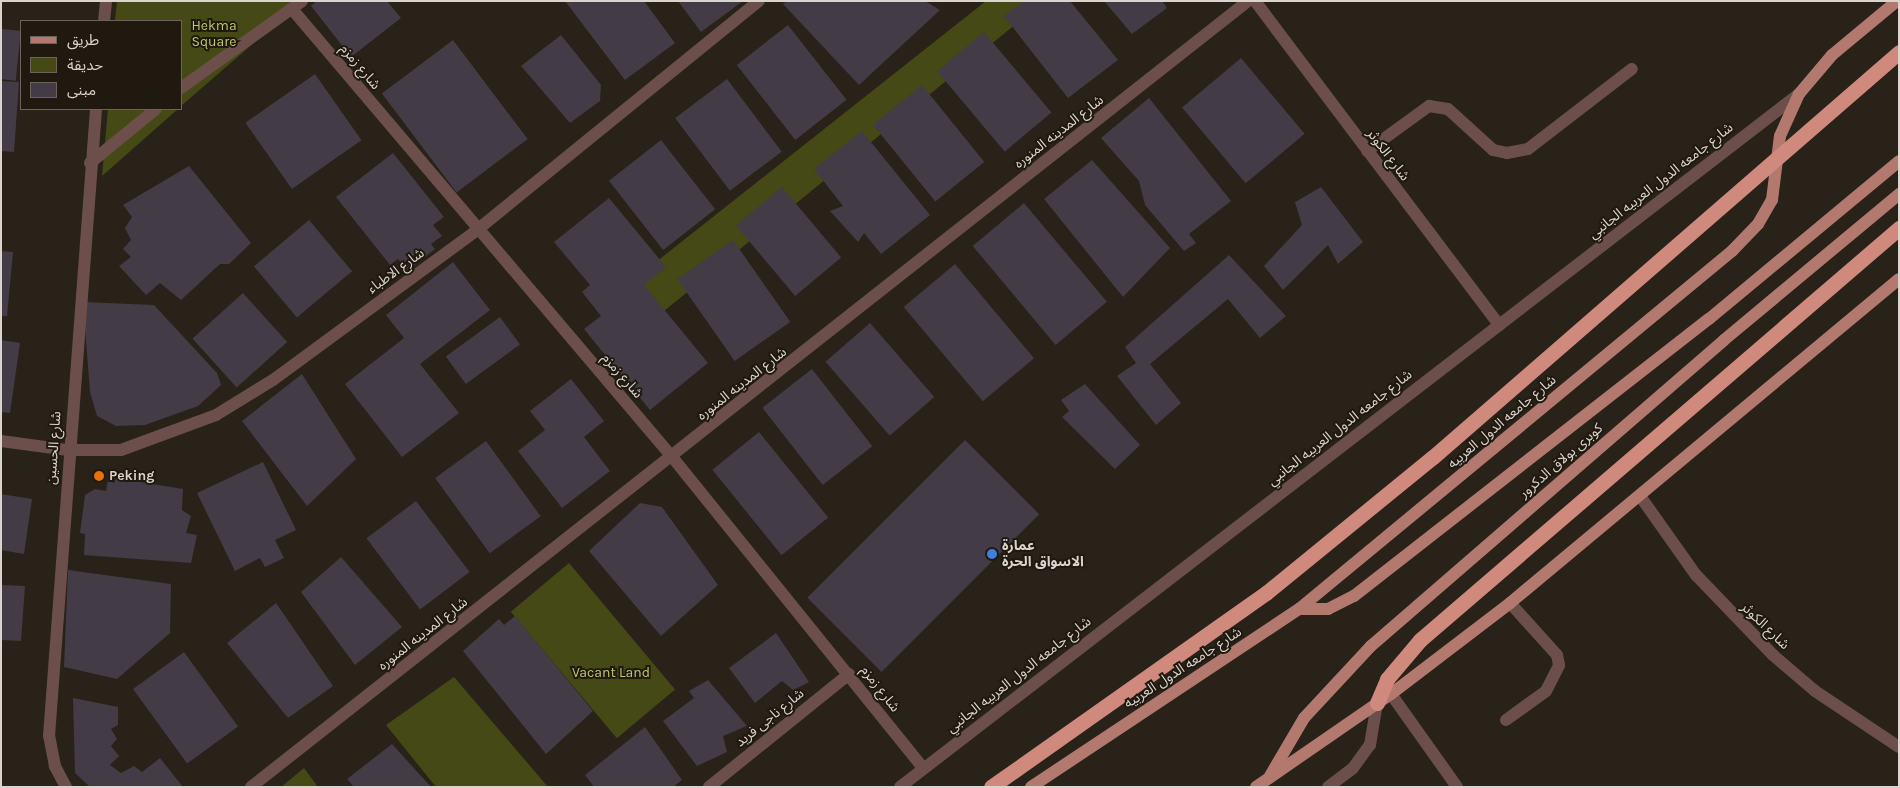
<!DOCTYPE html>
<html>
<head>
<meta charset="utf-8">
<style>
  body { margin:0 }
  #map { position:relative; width:1900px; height:788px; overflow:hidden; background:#292218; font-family:Karla,"Noto Sans Arabic",sans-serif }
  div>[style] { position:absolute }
  .green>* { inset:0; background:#454916; transform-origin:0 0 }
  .building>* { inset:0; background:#433b45; transform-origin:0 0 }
  .minor>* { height:12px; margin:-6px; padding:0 6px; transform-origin:6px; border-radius:6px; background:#6c4f4a }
  .major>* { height:12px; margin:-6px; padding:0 6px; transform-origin:6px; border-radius:6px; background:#b3796f }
  .highway>* { height:15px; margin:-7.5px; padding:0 7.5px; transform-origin:7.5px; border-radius:7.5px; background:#cf8a7d }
  .highway-bridge>* { height:15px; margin:-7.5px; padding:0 7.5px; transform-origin:7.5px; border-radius:7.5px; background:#cf8a7d }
  .dots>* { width:14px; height:14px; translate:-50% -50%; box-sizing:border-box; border:2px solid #20190f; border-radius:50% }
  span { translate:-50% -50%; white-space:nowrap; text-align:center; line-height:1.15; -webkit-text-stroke:4px #20190f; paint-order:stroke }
  .park-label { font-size:14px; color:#c0c86b }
  .street-label { font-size:14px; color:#d9d4ce }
  .poi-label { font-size:14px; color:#d9d4ce; font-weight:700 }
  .left { translate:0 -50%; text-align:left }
  .frame { position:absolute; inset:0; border:2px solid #d9d4ce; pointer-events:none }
  .legend { position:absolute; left:20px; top:20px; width:162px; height:90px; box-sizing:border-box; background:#20190f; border:1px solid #6a645b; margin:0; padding:6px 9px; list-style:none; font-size:15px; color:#d9d4ce }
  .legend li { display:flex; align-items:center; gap:10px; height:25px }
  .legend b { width:25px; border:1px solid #6a645b }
</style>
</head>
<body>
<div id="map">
  <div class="green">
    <i style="clip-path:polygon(117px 1px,302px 1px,181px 106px,181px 21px,115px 21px)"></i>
    <i style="clip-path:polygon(986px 1px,1044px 1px,658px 316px,632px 281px)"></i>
    <i style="clip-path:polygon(108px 109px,178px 109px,102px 176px)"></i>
    <i style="left:569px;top:563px;width:165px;height:76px;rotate:50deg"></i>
    <i style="clip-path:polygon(454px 677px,548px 787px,436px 787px,386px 725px)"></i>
    <i style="clip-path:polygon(304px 768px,318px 787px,281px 787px)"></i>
  </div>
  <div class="building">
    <i style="clip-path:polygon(317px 1px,387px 1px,401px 18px,351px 57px,311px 6px)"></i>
    <i style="clip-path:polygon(565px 1px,644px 1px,675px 43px,625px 80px)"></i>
    <i style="clip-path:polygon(678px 1px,743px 1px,701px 32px)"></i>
    <i style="clip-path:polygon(787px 1px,925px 1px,940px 10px,859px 85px,783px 4px)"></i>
    <i style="clip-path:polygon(1025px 1px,1070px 1px,1118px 60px,1068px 98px,1004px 16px)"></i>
    <i style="clip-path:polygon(1104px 1px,1162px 1px,1167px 8px,1132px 34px)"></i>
    <i style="left:788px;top:25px;width:95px;height:65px;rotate:52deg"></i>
    <i style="left:2px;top:29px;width:19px;height:50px;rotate:6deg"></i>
    <i style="left:984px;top:32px;width:105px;height:61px;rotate:50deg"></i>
    <i style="clip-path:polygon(561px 35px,601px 85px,600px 101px,570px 123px,521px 66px)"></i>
    <i style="left:453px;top:40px;width:124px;height:89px;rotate:53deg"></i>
    <i style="left:1241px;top:58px;width:99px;height:77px;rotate:50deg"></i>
    <i style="left:315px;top:74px;width:81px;height:85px;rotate:55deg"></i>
    <i style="left:727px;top:79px;width:91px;height:65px;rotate:53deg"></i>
    <i style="clip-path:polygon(1px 81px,19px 82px,14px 152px,1px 151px)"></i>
    <i style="left:922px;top:85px;width:99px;height:63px;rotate:51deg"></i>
    <i style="clip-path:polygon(1149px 98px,1231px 201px,1189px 234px,1196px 243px,1184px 251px,1145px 205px,1139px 181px,1101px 138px)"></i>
    <i style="clip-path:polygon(862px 131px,930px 215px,881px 254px,864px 233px,858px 242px,830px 211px,843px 206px,814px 169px)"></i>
    <i style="left:661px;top:140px;width:88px;height:66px;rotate:52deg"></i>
    <i style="clip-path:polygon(393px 153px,444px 217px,433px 225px,442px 236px,431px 244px,435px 249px,407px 271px,398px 259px,390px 265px,336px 197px)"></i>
    <i style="clip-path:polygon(1092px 160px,1170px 248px,1123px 297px,1044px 199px)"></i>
    <i style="clip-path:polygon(189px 166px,251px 243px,229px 264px,220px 264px,181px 300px,160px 283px,146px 295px,119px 266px,131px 257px,123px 249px,131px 240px,125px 228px,132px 217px,123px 205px)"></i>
    <i style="left:782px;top:187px;width:92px;height:60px;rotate:50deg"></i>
    <i style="clip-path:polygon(1321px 187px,1363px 242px,1338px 264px,1328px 245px,1283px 290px,1264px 266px,1302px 225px,1295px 202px)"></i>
    <i style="clip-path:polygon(609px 198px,666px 267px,644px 285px,708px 363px,650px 410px,584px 329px,601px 316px,582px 292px,590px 285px,554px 242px)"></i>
    <i style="left:1024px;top:203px;width:129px;height:67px;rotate:50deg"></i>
    <i style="left:309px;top:220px;width:67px;height:72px;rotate:50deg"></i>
    <i style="left:733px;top:240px;width:100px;height:68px;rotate:55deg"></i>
    <i style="clip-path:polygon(1px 251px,13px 252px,7px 316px,1px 316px)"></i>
    <i style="clip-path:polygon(1229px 255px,1286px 316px,1260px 338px,1228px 299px,1150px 364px,1181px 403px,1156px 425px,1117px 376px,1136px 363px,1125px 347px)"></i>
    <i style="clip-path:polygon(453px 262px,490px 310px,420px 364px,459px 413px,402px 457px,345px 384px,404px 338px,386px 315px)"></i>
    <i style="left:955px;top:264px;width:123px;height:67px;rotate:50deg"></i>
    <i style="left:243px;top:293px;width:66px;height:68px;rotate:48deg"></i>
    <i style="clip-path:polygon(83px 302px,154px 305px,217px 373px,221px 385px,198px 406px,145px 425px,116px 426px,97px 416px,90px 392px)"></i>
    <i style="left:500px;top:317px;width:34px;height:67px;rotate:54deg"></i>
    <i style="left:870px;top:323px;width:98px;height:59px;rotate:49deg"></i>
    <i style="clip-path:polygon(1px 340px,20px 343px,10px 413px,1px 412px)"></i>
    <i style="left:812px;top:369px;width:98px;height:63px;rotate:52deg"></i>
    <i style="clip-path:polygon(302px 374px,356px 459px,307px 506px,242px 421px)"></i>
    <i style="clip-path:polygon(571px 379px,604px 421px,584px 437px,610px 471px,562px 508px,518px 451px,545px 430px,530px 411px)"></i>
    <i style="clip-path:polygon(1085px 384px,1140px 445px,1115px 469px,1062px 417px,1069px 411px,1061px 400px)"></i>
    <i style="left:759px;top:432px;width:110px;height:60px;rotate:51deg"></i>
    <i style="left:965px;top:440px;width:105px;height:223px;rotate:45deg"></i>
    <i style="left:486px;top:441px;width:93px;height:63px;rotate:54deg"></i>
    <i style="clip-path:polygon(263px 462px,296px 530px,275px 540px,284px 558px,265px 567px,260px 558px,235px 571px,197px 493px)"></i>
    <i style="clip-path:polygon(116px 478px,183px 489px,182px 510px,191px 516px,186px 533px,197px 535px,191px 563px,84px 555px,85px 534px,80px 533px,85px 495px,95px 489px,106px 491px,108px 480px,114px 483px)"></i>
    <i style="clip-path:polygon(1px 494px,32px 499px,24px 554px,1px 550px)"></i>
    <i style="left:416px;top:501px;width:89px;height:62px;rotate:53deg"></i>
    <i style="clip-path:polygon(640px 503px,662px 507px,718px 585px,661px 636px,589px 551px)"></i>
    <i style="clip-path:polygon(341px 557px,402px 627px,355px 665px,301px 592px)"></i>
    <i style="clip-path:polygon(68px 570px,171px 584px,170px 633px,117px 679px,64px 667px)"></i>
    <i style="clip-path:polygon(1px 585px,25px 586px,21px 641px,1px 640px)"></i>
    <i style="clip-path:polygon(276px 603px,333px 686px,288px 718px,227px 643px)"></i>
    <i style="clip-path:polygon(515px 616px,593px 711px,546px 754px,463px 651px,499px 619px,504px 625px)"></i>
    <i style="clip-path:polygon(776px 633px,809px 682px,793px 690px,782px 681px,755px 703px,729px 668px)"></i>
    <i style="left:184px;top:652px;width:92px;height:63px;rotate:54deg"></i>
    <i style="clip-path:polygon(708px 680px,747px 726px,723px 736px,727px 752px,697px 766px,663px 721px,694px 698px,689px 691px)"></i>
    <i style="clip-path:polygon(73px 698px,118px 707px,118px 725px,111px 729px,117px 739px,111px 746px,119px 756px,110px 765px,121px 773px,134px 766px,142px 772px,160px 758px,183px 787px,90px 787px,75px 773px)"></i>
    <i style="clip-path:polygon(645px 727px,682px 780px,673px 787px,594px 787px,585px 775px)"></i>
    <i style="clip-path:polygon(392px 744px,431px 787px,354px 787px,347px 779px)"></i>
  </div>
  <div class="minor">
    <i style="left:1255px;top:1px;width:406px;rotate:53deg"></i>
    <i style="left:292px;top:9px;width:589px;rotate:49.68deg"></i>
    <i style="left:673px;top:458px;width:398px;rotate:51.1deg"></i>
    <i style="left:104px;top:21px;width:20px;rotate:-84deg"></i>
    <i style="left:181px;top:88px;width:149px;rotate:-35.7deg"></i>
    <i style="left:1367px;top:151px;width:77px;rotate:-36deg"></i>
    <i style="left:1429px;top:106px;width:19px;rotate:9deg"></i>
    <i style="left:1448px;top:109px;width:61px;rotate:42.3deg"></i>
    <i style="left:1493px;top:150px;width:14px;rotate:12deg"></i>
    <i style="left:1507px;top:153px;width:21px;rotate:-11deg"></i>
    <i style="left:1528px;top:149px;width:131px;rotate:-37.6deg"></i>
    <i style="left:90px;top:163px;width:85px;rotate:-39.3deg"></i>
    <i style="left:1px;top:441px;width:68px;rotate:7.7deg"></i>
    <i style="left:68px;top:450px;width:53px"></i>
    <i style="left:121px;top:450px;width:101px;rotate:-20.2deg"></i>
    <i style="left:216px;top:415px;width:67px;rotate:-31.6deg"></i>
    <i style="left:273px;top:380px;width:253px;rotate:-36.3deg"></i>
    <i style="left:477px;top:230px;width:363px;rotate:-39.1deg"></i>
    <i style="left:1640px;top:496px;width:97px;rotate:54.7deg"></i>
    <i style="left:1696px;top:575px;width:111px;rotate:46.1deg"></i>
    <i style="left:1773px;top:655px;width:55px;rotate:40.6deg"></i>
    <i style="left:1815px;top:691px;width:101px;rotate:33.7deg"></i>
    <i style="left:1391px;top:694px;width:114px;rotate:54.6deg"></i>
    <i style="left:1506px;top:720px;width:49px;rotate:-35.9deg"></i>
    <i style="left:1546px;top:691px;width:29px;rotate:-63deg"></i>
    <i style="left:1559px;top:665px;width:10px;rotate:-101deg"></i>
    <i style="left:1557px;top:655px;width:70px;rotate:-132.1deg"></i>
    <i style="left:66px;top:787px;width:24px;rotate:-118deg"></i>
    <i style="left:55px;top:766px;width:31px;rotate:-101deg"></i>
    <i style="left:49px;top:736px;width:629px;rotate:-85.71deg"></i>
    <i style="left:251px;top:787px;width:1270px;rotate:-38.25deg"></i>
    <i style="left:709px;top:787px;width:180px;rotate:-38.9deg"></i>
    <i style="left:900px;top:787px;width:1135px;rotate:-37.63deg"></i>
    <i style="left:1328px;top:787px;width:31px;rotate:-37deg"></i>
    <i style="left:1353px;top:768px;width:29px;rotate:-54deg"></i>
    <i style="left:1370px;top:745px;width:43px;rotate:-80.5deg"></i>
  </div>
  <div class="major">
    <i style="left:1299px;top:609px;width:29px"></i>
    <i style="left:1328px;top:609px;width:29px;rotate:-27deg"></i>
    <i style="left:1354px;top:596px;width:450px;rotate:-38deg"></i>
    <i style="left:1709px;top:319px;width:247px;rotate:-39.7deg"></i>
    <i style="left:1270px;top:776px;width:67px;rotate:-59.6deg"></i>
    <i style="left:1304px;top:718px;width:98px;rotate:-47.1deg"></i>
    <i style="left:1371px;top:646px;width:467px;rotate:-40.9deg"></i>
    <i style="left:1724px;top:340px;width:228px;rotate:-39.8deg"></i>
    <i style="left:1031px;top:787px;width:322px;rotate:-33.6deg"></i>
    <i style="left:1299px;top:609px;width:562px;rotate:-39.58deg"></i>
    <i style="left:1732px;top:251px;width:37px;rotate:-46deg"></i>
    <i style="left:1758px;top:224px;width:28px;rotate:-60deg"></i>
    <i style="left:1772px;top:200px;width:64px;rotate:-82.9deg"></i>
    <i style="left:1780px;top:136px;width:46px;rotate:-65.7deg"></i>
    <i style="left:1799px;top:94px;width:51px;rotate:-49.8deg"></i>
    <i style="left:1832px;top:55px;width:85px;rotate:-39.7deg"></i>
    <i style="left:1256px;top:787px;width:164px;rotate:-34.6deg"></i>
    <i style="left:1391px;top:694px;width:150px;rotate:-37.4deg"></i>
    <i style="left:1510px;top:603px;width:506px;rotate:-39.79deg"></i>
  </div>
  <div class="highway">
    <i style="left:1377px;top:703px;width:26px;rotate:-67deg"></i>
    <i style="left:1387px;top:679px;width:51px;rotate:-49.8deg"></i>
    <i style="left:1420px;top:640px;width:632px;rotate:-40.7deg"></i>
  </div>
  <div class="highway-bridge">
    <i style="left:991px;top:787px;width:337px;rotate:-35.2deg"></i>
    <i style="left:1266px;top:593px;width:215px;rotate:-39.2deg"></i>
    <i style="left:1433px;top:457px;width:617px;rotate:-40.99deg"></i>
  </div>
  <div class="dots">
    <i style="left:99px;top:476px;background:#e8710a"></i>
    <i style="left:992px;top:554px;background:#3f7fe0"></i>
  </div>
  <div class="park-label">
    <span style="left:214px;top:34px">Hekma<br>Square</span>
    <span style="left:611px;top:673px">Vacant Land</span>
  </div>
  <div class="street-label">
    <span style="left:360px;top:67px;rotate:50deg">شارع زمزم</span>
    <span style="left:1059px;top:132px;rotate:-38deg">شارع المدينه المنوره</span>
    <span style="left:1388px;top:155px;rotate:53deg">شارع الكوثر</span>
    <span style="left:1661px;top:181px;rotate:-38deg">شارع جامعه الدول العربيه الجانبي</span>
    <span style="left:396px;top:271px;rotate:-36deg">شارع الاطباء</span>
    <span style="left:622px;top:376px;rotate:49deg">شارع زمزم</span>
    <span style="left:742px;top:384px;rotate:-38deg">شارع المدينه المنوره</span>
    <span style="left:1502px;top:422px;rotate:-40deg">شارع جامعه الدول العربيه</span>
    <span style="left:1340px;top:428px;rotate:-38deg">شارع جامعه الدول العربيه الجانبي</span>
    <span style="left:54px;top:448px;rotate:-86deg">شارع الحسين</span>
    <span style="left:1561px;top:461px;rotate:-41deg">كوبرى بولاق الدكرور</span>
    <span style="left:1765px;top:626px;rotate:44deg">شارع الكوثر</span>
    <span style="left:423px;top:634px;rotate:-38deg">شارع المدينه المنوره</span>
    <span style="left:1183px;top:668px;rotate:-33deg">شارع جامعه الدول العربيه</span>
    <span style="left:1019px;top:675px;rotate:-38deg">شارع جامعه الدول العربيه الجانبي</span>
    <span style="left:880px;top:689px;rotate:52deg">شارع زمزم</span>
    <span style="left:770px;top:718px;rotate:-39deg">شارع ناجى فريد</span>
  </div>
  <div class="poi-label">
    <span class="left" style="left:109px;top:476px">Peking</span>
    <span class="left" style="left:1002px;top:554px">عمارة<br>الاسواق الحرة</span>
  </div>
  <div class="frame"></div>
  <ul class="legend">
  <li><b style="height:6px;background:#b3796f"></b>طريق</li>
  <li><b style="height:14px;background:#454916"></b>حديقة</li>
  <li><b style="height:14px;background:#433b45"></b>مبنى</li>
  </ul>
</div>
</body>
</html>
